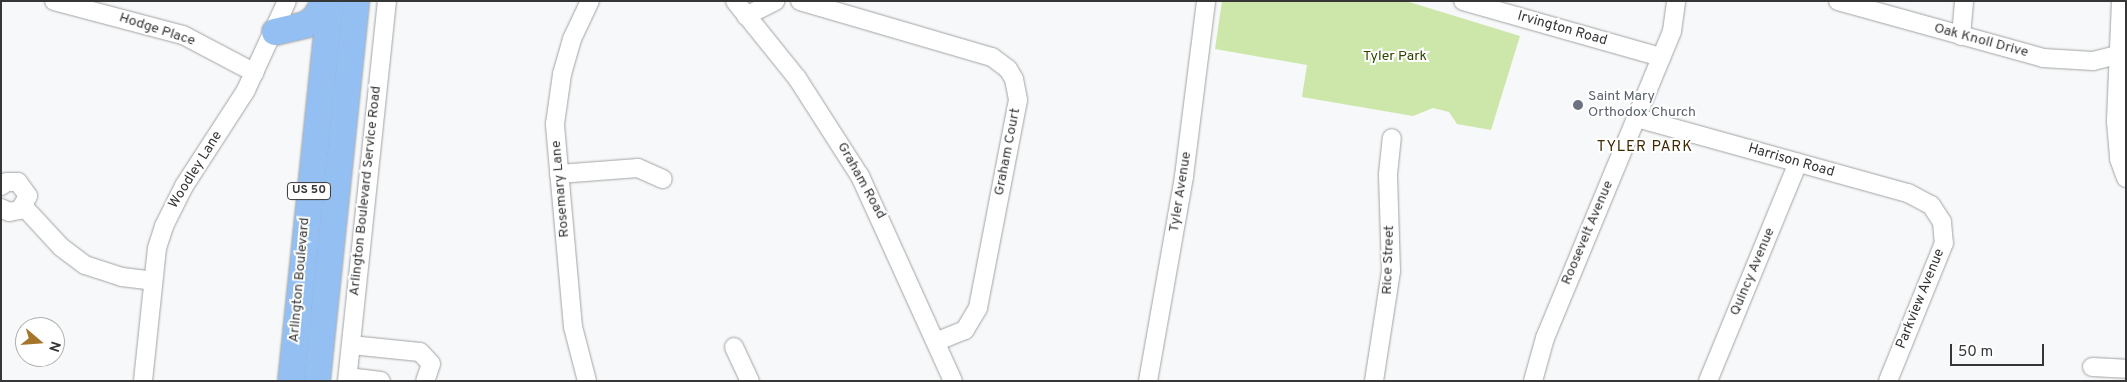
<!DOCTYPE html>
<html>
<head>
<meta charset="utf-8">
<style>
  body { margin:0 }
  #map { position:relative; width:2127px; height:382px; overflow:hidden; background:#f7f8f9; font-family:Overpass,sans-serif }
  div>[style] { position:absolute }
  .green>* { inset:0; background:#cde6aa }
  .roads { filter:drop-shadow(0 0 1px #a2a3a4) drop-shadow(0 0 1px #a2a3a4) }
  .minor>* { height:18px; margin:-9px; padding:0 9px; transform-origin:9px; border-radius:9px; background:#fff }
  .highway>* { height:26px; margin:-13px; padding:0 13px; transform-origin:13px; border-radius:13px; background:#93bff2 }
  .dots>* { width:14px; height:14px; translate:-50% -50%; box-sizing:border-box; border:2px solid #fff; border-radius:50% }
  span { translate:-50% -50%; white-space:nowrap; text-align:center; line-height:1.15; -webkit-text-stroke:4px #fff; paint-order:stroke }
  .shield-label span { padding:1px 4px; background:#fff; border:1px solid; border-radius:4px; -webkit-text-stroke-width:0 }
  .shield-label { font-size:12px; color:#363637; font-weight:700 }
  .street-label { font-size:14px; color:#363637 }
  .park-label { font-size:14px; color:#2f4300 }
  .worship-label { font-size:14px; color:#5b616d }
  .left { translate:0 -50%; text-align:left }
  .neighbourhood-label { font-size:15px; color:#3f2904; letter-spacing:1px }
  .frame { position:absolute; inset:0; border:2px solid #363637; pointer-events:none }
  .north { position:absolute; left:15px; top:317px; width:50px; height:50px; box-sizing:border-box; background:#fff; border:1px solid #afafaf; border-radius:50%; rotate:108deg; font-size:14px; font-weight:700; line-height:20px; text-align:center; color:#363637 }
  .north::after { content:''; display:block; margin:auto; width:18px; height:22px; background:#a6752a; clip-path:polygon(50% 0,100% 100%,50% 72%,0 100%) }
  .scale { position:absolute; left:1950px; top:344px; width:94px; height:22px; box-sizing:border-box; border:2px solid #363637; border-top:0; padding-left:6px; font-size:15px; line-height:18px; white-space:nowrap; color:#363637; -webkit-text-stroke:4px #fff; paint-order:stroke }
</style>
</head>
<body>
<div id="map">
  <div class="green">
    <i style="clip-path:polygon(1222px 1px,1406px 1px,1520px 36px,1491px 130px,1457px 124px,1449px 112px,1433px 108px,1413px 116px,1302px 97px,1307px 65px,1215px 49px)"></i>
  </div>
  <div class="roads">
    <div class="minor">
      <i style="left:54px;top:1px;width:133px;rotate:14.8deg"></i>
      <i style="left:183px;top:35px;width:81px;rotate:27.8deg"></i>
      <i style="left:735px;top:1px;width:99px;rotate:51.2deg"></i>
      <i style="left:797px;top:78px;width:117px;rotate:57.3deg"></i>
      <i style="left:860px;top:176px;width:225px;rotate:65.6deg"></i>
      <i style="left:800px;top:1px;width:200px;rotate:16.3deg"></i>
      <i style="left:992px;top:57px;width:20px;rotate:37deg"></i>
      <i style="left:1008px;top:69px;width:12px;rotate:59deg"></i>
      <i style="left:1014px;top:79px;width:21px;rotate:79deg"></i>
      <i style="left:1018px;top:100px;width:212px;rotate:100.9deg"></i>
      <i style="left:978px;top:308px;width:26px;rotate:121deg"></i>
      <i style="left:965px;top:330px;width:31px;rotate:158deg"></i>
      <i style="left:1463px;top:1px;width:206px;rotate:15.8deg"></i>
      <i style="left:1838px;top:1px;width:213px;rotate:15.5deg"></i>
      <i style="left:2043px;top:58px;width:50px;rotate:3.4deg"></i>
      <i style="left:2093px;top:61px;width:34px;rotate:-14deg"></i>
      <i style="left:2121px;top:1px;width:121px;rotate:92.4deg"></i>
      <i style="left:2116px;top:122px;width:37px;rotate:85deg"></i>
      <i style="left:2119px;top:159px;width:20px;rotate:70deg"></i>
      <i style="left:746px;top:16px;width:33px;rotate:-27deg"></i>
      <i style="left:1961px;top:36px;width:35px;rotate:-85deg"></i>
      <i style="left:1637px;top:118px;width:281px;rotate:15.5deg"></i>
      <i style="left:1908px;top:193px;width:26px;rotate:28deg"></i>
      <i style="left:1931px;top:205px;width:20px;rotate:57deg"></i>
      <i style="left:1942px;top:222px;width:21px;rotate:85deg"></i>
      <i style="left:1944px;top:243px;width:149px;rotate:112.1deg"></i>
      <i style="left:559px;top:174px;width:79px;rotate:-4.3deg"></i>
      <i style="left:638px;top:168px;width:27px;rotate:24deg"></i>
      <i style="left:1px;top:186px;width:7px;rotate:-34deg"></i>
      <i style="left:7px;top:182px;width:11px"></i>
      <i style="left:18px;top:182px;width:17px;rotate:54deg"></i>
      <i style="left:28px;top:196px;width:16px;rotate:120deg"></i>
      <i style="left:20px;top:210px;width:11px;rotate:170deg"></i>
      <i style="left:9px;top:212px;width:9px;rotate:-153deg"></i>
      <i style="left:24px;top:207px;width:54px;rotate:47.2deg"></i>
      <i style="left:61px;top:247px;width:30px;rotate:37deg"></i>
      <i style="left:85px;top:265px;width:39px;rotate:18deg"></i>
      <i style="left:122px;top:277px;width:31px;rotate:7deg"></i>
      <i style="left:351px;top:345px;width:69px;rotate:5.8deg"></i>
      <i style="left:420px;top:352px;width:16px;rotate:47deg"></i>
      <i style="left:431px;top:364px;width:18px;rotate:109deg"></i>
      <i style="left:734px;top:347px;width:38px;rotate:65deg"></i>
      <i style="left:2092px;top:367px;width:34px;rotate:3deg"></i>
      <i style="left:348px;top:377px;width:33px;rotate:7deg"></i>
      <i style="left:143px;top:381px;width:134px;rotate:-84deg"></i>
      <i style="left:157px;top:248px;width:23px;rotate:-72deg"></i>
      <i style="left:164px;top:226px;width:45px;rotate:-63.4deg"></i>
      <i style="left:184px;top:186px;width:114px;rotate:-57.1deg"></i>
      <i style="left:246px;top:90px;width:98px;rotate:-65.3deg"></i>
      <i style="left:347px;top:381px;width:382px;rotate:-84deg"></i>
      <i style="left:587px;top:381px;width:56px;rotate:-104.5deg"></i>
      <i style="left:573px;top:327px;width:204px;rotate:-95.1deg"></i>
      <i style="left:555px;top:124px;width:50px;rotate:-82deg"></i>
      <i style="left:562px;top:74px;width:36px;rotate:-74deg"></i>
      <i style="left:572px;top:39px;width:42px;rotate:-64.7deg"></i>
      <i style="left:1148px;top:381px;width:208px;rotate:-80deg"></i>
      <i style="left:1184px;top:176px;width:176px;rotate:-82.8deg"></i>
      <i style="left:1374px;top:381px;width:111px;rotate:-81.2deg"></i>
      <i style="left:1391px;top:271px;width:97px;rotate:-91.8deg"></i>
      <i style="left:1388px;top:174px;width:36px;rotate:-84deg"></i>
      <i style="left:1533px;top:381px;width:45px;rotate:-74.4deg"></i>
      <i style="left:1545px;top:338px;width:332px;rotate:-67.5deg"></i>
      <i style="left:1672px;top:31px;width:30px;rotate:-82deg"></i>
      <i style="left:1708px;top:381px;width:236px;rotate:-67.6deg"></i>
    </div>
    <div class="highway">
      <i style="left:275px;top:32px;width:31px;rotate:-13deg"></i>
      <i style="left:305px;top:25px;width:12px;rotate:-35deg"></i>
      <i style="left:315px;top:18px;width:20px;rotate:-60deg"></i>
      <i style="left:291px;top:381px;width:382px;rotate:-84.1deg"></i>
      <i style="left:317px;top:381px;width:382px;rotate:-84.1deg"></i>
    </div>
  </div>
  <div class="dots">
    <i style="left:1578px;top:105px;background:#6b7280"></i>
  </div>
  <div class="shield-label">
    <span style="left:309px;top:191px">US 50</span>
  </div>
  <div class="street-label">
    <span style="left:1562px;top:29px;rotate:16deg">Irvington Road</span>
    <span style="left:157px;top:30px;rotate:18deg">Hodge Place</span>
    <span style="left:1981px;top:41px;rotate:15deg">Oak Knoll Drive</span>
    <span style="left:1008px;top:152px;rotate:-79deg">Graham Court</span>
    <span style="left:1791px;top:161px;rotate:16deg">Harrison Road</span>
    <span style="left:196px;top:170px;rotate:-58deg">Woodley Lane</span>
    <span style="left:861px;top:181px;rotate:61deg">Graham Road</span>
    <span style="left:561px;top:189px;rotate:-95deg">Rosemary Lane</span>
    <span style="left:366px;top:191px;rotate:-84deg">Arlington Boulevard Service Road</span>
    <span style="left:1181px;top:192px;rotate:-81deg">Tyler Avenue</span>
    <span style="left:1588px;top:233px;rotate:-67deg">Roosevelt Avenue</span>
    <span style="left:1389px;top:260px;rotate:-88deg">Rice Street</span>
    <span style="left:1753px;top:272px;rotate:-67deg">Quincy Avenue</span>
    <span style="left:300px;top:280px;rotate:-85deg">Arlington Boulevard</span>
    <span style="left:1921px;top:299px;rotate:-68deg">Parkview Avenue</span>
  </div>
  <div class="park-label">
    <span style="left:1395px;top:57px">Tyler Park</span>
  </div>
  <div class="worship-label">
    <span class="left" style="left:1588px;top:105px">Saint Mary<br>Orthodox Church</span>
  </div>
  <div class="neighbourhood-label">
    <span style="left:1645px;top:148px">TYLER PARK</span>
  </div>
  <div class="frame"></div>
  <div class="north">N</div>
  <div class="scale">50 m</div>
</div>
</body>
</html>
